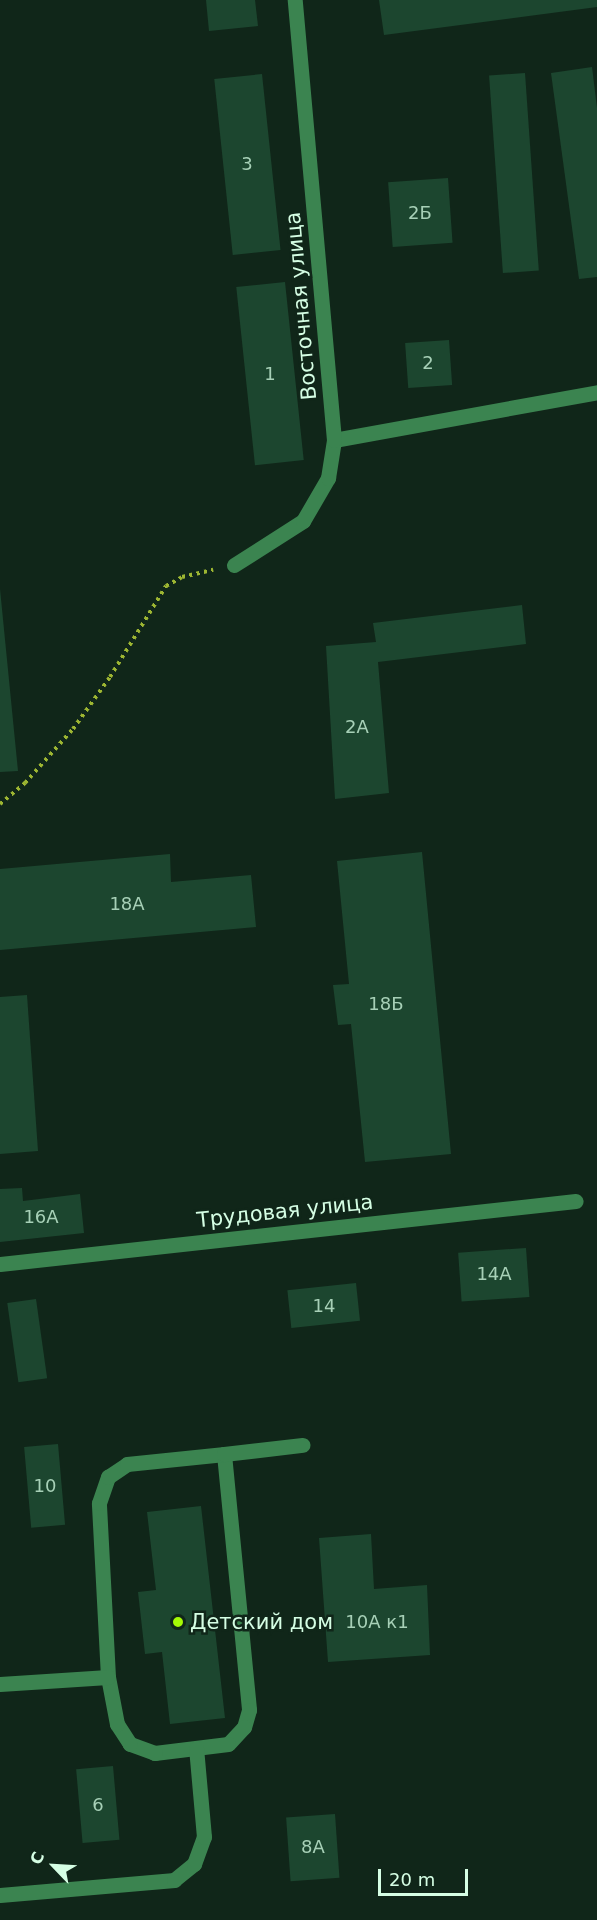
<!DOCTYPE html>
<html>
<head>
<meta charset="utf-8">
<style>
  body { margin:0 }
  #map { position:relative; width:597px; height:1920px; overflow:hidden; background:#102619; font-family:"DejaVu Sans",sans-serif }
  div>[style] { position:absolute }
  .building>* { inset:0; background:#1c462f; transform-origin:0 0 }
  .path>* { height:4px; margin-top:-2px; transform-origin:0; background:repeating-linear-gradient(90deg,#9db632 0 3px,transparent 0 7.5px) }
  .minor>* { height:15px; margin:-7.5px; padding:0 7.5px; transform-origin:7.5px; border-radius:7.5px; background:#3b8450 }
  .dots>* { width:16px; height:16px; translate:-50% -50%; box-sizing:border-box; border:3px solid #102619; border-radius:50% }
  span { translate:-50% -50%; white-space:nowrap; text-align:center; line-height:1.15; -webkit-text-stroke:5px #102619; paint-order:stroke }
  .number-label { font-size:18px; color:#a7d0b7 }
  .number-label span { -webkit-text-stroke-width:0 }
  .street-label { font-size:21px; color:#d5fee4 }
  .poi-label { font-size:21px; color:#d5fee4 }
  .left { translate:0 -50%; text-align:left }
  .north { position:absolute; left:24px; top:1836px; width:60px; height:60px; -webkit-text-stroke:4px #102619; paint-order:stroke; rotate:295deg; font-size:16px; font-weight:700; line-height:24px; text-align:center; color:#d5fee4 }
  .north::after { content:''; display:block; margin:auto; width:21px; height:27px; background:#d5fee4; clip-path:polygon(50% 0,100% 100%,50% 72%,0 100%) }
  .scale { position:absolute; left:378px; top:1869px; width:90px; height:27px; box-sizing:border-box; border:3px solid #d5fee4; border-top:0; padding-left:8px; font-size:18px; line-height:21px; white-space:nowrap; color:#d5fee4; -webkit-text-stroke:4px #102619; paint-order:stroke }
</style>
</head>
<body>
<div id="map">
  <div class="building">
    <i style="clip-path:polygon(206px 0,255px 0,258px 26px,209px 31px)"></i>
    <i style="clip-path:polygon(379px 0,597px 0,597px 7px,384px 35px)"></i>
    <i style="clip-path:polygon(592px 67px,597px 108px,597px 277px,579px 279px,551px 73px)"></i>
    <i style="left:525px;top:73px;width:198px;height:36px;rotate:86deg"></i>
    <i style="left:262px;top:74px;width:177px;height:48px;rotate:84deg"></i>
    <i style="left:448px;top:178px;width:65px;height:60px;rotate:86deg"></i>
    <i style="left:285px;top:282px;width:179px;height:49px;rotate:84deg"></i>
    <i style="left:449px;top:340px;width:45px;height:44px;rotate:86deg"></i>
    <i style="clip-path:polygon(0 589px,18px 771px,0 772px)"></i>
    <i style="clip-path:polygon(522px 605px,526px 644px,378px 662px,389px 793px,335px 799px,326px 646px,376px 642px,373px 623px)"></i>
    <i style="clip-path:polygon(422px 852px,451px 1154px,365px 1162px,351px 1024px,338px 1025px,333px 985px,349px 984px,337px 861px)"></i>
    <i style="clip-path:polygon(170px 854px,171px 882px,251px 875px,256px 927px,0 950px,0 869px)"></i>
    <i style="clip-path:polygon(27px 995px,38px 1151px,0 1154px,0 997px)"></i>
    <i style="clip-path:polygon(22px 1188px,23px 1201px,80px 1194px,84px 1233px,0 1242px,0 1189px)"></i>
    <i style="left:526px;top:1248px;width:49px;height:68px;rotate:86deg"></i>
    <i style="left:356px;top:1283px;width:38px;height:69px;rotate:84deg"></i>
    <i style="left:36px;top:1299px;width:80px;height:29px;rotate:82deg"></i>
    <i style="left:58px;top:1444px;width:81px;height:34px;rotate:85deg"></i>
    <i style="clip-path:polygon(201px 1506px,225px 1718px,170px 1724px,162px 1652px,145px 1654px,138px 1592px,156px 1590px,147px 1512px)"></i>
    <i style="clip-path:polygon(371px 1534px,374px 1589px,427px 1585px,430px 1655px,328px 1662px,319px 1538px)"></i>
    <i style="left:113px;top:1766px;width:74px;height:37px;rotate:85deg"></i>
    <i style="left:335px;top:1814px;width:64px;height:49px;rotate:86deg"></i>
  </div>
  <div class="path">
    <i style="left:0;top:804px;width:33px;rotate:-40deg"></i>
    <i style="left:25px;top:783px;width:72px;rotate:-48.4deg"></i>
    <i style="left:73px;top:729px;width:64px;rotate:-54.6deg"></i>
    <i style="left:110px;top:677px;width:107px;rotate:-58.4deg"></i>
    <i style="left:166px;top:586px;width:18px;rotate:-29deg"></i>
    <i style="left:182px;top:577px;width:32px;rotate:-13deg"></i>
  </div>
  <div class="minor">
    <i style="left:334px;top:440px;width:267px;rotate:-10.3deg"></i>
    <i style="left:234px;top:565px;width:82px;rotate:-32.5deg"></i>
    <i style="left:303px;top:521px;width:50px;rotate:-59.8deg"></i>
    <i style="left:328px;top:478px;width:38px;rotate:-81deg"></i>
    <i style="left:334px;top:440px;width:442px;rotate:-95.1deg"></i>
    <i style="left:0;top:1264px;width:579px;rotate:-6.24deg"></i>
    <i style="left:224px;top:1454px;width:257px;rotate:84.4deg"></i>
    <i style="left:249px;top:1710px;width:18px;rotate:106deg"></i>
    <i style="left:244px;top:1727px;width:23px;rotate:133deg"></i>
    <i style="left:228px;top:1744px;width:74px;rotate:173deg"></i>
    <i style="left:155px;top:1753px;width:27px;rotate:-160deg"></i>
    <i style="left:130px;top:1744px;width:24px;rotate:-123deg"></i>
    <i style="left:117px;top:1724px;width:48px;rotate:-100.8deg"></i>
    <i style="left:108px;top:1677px;width:174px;rotate:-93deg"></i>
    <i style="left:99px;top:1503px;width:28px;rotate:-71deg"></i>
    <i style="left:108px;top:1477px;width:23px;rotate:-34deg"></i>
    <i style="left:127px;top:1464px;width:98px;rotate:-5.9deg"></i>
    <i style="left:224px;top:1454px;width:79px;rotate:-6.6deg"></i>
    <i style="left:0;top:1684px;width:108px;rotate:-3.7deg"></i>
    <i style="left:0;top:1895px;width:175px;rotate:-4.9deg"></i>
    <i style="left:174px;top:1880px;width:26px;rotate:-39deg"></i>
    <i style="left:194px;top:1864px;width:29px;rotate:-70deg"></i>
    <i style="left:204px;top:1837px;width:89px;rotate:-95.1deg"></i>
  </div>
  <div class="dots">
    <i style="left:178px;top:1622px;background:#a4fa05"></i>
  </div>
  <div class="number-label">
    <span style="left:247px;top:164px">3</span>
    <span style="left:420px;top:213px">2Б</span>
    <span style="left:428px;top:363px">2</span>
    <span style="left:270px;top:374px">1</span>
    <span style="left:357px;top:727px">2А</span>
    <span style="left:127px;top:904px">18А</span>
    <span style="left:386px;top:1004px">18Б</span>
    <span style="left:41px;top:1217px">16А</span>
    <span style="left:494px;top:1274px">14А</span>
    <span style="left:324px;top:1306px">14</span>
    <span style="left:45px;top:1486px">10</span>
    <span style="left:377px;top:1622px">10А к1</span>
    <span style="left:98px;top:1805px">6</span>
    <span style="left:313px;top:1847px">8А</span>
  </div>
  <div class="street-label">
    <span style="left:301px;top:306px;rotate:-95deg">Восточная улица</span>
    <span style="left:285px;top:1211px;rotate:-6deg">Трудовая улица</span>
  </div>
  <div class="poi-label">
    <span class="left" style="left:190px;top:1622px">Детский дом</span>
  </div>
  <div class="north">С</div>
  <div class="scale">20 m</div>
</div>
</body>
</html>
